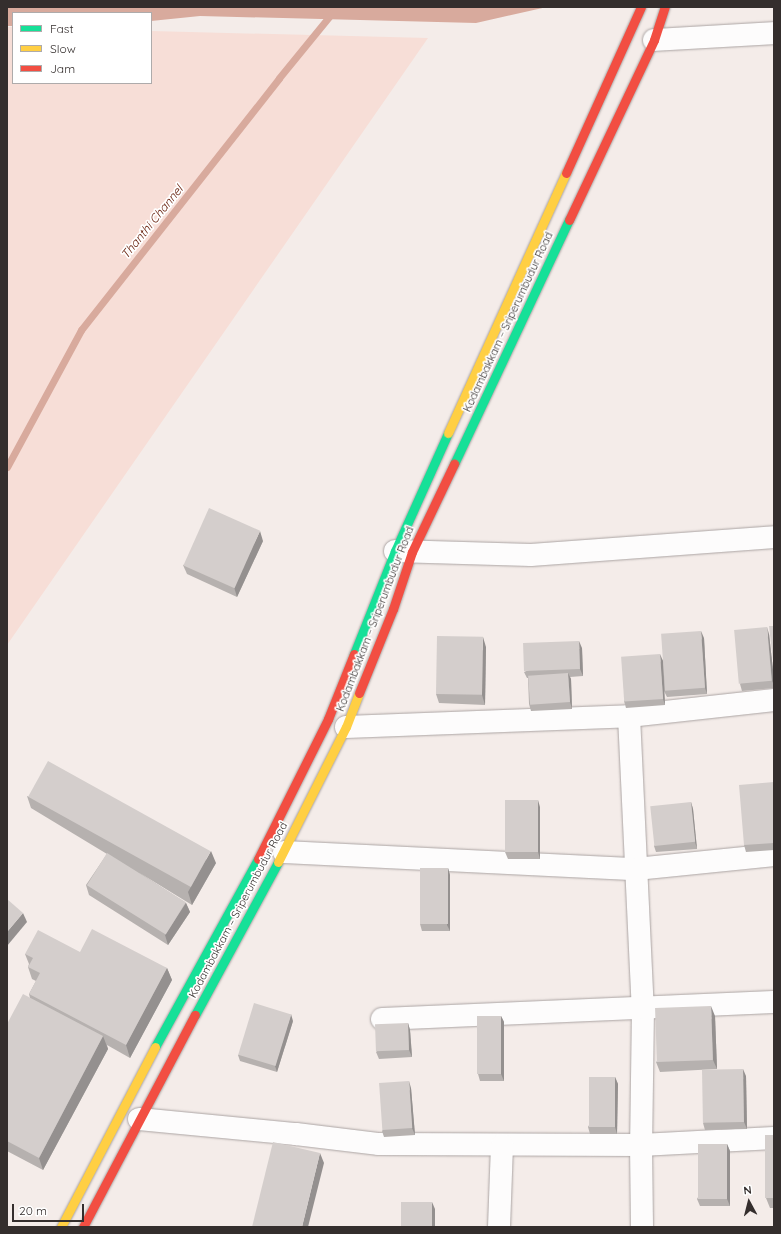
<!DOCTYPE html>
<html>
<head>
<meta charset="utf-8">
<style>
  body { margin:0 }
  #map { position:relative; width:781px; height:1234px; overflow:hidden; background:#f4ece9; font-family:Quicksand,sans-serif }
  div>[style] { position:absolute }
  .green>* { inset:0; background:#f7ded7 }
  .water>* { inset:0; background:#d8aa9d }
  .stream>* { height:7px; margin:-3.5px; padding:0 3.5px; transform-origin:3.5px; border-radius:3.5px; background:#d8aa9d }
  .roads { filter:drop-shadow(0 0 1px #aba4a3) drop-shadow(0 0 1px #aba4a3) }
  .street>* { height:22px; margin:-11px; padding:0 11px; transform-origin:11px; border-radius:11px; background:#fdfcfc }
  .fast>* { height:9px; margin:-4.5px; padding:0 4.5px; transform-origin:4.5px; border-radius:4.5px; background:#16e098 }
  .slow>* { height:9px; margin:-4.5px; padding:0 4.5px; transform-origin:4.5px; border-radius:4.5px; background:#ffcf43 }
  .jam>* { height:9px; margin:-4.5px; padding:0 4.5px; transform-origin:4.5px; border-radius:4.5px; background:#f24e42 }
  .wall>* { inset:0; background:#b6b1af }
  .shaded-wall>* { inset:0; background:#94908f }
  .building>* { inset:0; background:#d4cecc; transform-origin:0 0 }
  span { translate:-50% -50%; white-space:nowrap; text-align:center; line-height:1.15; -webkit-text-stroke:3.5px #fff; paint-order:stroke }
  .street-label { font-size:11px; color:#342e2d }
  .water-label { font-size:12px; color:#621804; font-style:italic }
  .frame { position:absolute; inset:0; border:8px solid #342e2d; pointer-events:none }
  .legend { position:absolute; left:12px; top:12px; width:140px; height:72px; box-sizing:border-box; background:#fff; border:1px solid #aeabab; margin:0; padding:5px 7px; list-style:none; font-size:12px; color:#342e2d }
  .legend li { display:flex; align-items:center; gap:8px; height:20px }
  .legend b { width:20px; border:1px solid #aeabab }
  .north { position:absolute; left:729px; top:1182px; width:40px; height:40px; -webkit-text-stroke:3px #fff; paint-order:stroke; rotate:353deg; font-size:11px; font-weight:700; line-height:16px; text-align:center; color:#342e2d }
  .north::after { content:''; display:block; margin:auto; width:14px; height:18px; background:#342e2d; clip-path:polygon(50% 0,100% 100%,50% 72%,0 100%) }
  .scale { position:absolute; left:12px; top:1204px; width:72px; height:18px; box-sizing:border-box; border:2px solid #342e2d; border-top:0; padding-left:5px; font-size:12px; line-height:14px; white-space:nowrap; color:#342e2d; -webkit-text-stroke:3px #fff; paint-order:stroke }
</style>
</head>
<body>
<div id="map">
  <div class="green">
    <i style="clip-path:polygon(7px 27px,13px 27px,13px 83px,151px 83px,151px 31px,428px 38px,7px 645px)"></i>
  </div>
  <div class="water">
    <i style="clip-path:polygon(7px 7px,547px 7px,476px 23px,200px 16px,151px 21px,151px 13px,13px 13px,13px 26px,7px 26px)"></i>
  </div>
  <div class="stream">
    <i style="left:7px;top:467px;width:156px;rotate:-61.6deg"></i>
    <i style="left:81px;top:330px;width:320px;rotate:-51.8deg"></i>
    <i style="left:279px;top:78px;width:92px;rotate:-50.8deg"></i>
  </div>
  <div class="roads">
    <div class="street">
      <i style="left:654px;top:40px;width:120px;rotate:-3.3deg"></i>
      <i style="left:395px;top:551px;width:136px;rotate:1.7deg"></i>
      <i style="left:531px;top:555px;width:244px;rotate:-4.2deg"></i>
      <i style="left:629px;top:716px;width:292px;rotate:87.3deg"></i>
      <i style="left:643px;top:1008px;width:137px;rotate:90.8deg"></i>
      <i style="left:641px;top:1145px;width:82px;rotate:89.3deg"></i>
      <i style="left:346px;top:727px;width:283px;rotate:-2.2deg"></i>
      <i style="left:629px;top:716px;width:146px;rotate:-6.3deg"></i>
      <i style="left:284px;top:852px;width:352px;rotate:2.8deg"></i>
      <i style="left:636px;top:869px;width:139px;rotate:-5.8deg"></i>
      <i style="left:382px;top:1019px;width:392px;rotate:-2.5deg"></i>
      <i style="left:139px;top:1119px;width:158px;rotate:5.5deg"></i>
      <i style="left:296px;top:1134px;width:84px;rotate:6.9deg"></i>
      <i style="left:379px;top:1144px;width:262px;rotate:0.2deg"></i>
      <i style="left:641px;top:1145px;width:133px;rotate:-3deg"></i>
      <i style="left:499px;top:1227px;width:82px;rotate:-87.9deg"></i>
    </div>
    <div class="fast">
      <i style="left:454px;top:464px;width:270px;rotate:-64.8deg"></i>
      <i style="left:354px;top:654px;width:111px;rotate:-68.3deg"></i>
      <i style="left:395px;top:551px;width:129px;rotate:-65.8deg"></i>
      <i style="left:195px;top:1015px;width:174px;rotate:-61.5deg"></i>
      <i style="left:155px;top:1047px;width:214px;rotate:-61.3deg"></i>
    </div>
    <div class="slow">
      <i style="left:448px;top:433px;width:286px;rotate:-65.6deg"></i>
      <i style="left:278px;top:862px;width:151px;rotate:-63.3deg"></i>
      <i style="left:346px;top:727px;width:36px;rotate:-69deg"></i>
      <i style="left:61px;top:1227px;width:203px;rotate:-62.4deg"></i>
    </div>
    <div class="jam">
      <i style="left:566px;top:173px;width:182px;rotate:-65.7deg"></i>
      <i style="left:569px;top:220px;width:199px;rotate:-64.7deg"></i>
      <i style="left:654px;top:40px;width:35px;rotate:-72deg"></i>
      <i style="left:359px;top:693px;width:91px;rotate:-68deg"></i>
      <i style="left:393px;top:609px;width:60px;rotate:-71.6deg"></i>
      <i style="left:412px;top:552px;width:98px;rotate:-64.5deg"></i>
      <i style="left:258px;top:859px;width:157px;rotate:-63.4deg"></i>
      <i style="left:328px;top:719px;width:70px;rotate:-68.2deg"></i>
      <i style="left:83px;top:1227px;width:240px;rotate:-62.2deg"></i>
    </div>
  </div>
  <div class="wall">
    <i style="clip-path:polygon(263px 541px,237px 597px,187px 574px,183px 565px)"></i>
    <i style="clip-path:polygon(769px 634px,774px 679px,774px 688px,742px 691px,740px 684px)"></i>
    <i style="clip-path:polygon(704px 638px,707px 694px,667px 697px,664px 691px,665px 705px,626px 708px,624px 701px,662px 660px)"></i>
    <i style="clip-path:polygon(486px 647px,485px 705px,439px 703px,436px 694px)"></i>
    <i style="clip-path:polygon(582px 648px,583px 676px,570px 677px,571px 679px,572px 709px,531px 711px,529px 704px,528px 678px,527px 678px,524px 672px)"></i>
    <i style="clip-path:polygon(774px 782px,774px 850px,746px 852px,744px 845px)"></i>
    <i style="clip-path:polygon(27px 796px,216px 863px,192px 905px,138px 872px,186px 903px,190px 912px,168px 945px,89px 895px,86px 885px,107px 854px,31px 808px)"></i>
    <i style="clip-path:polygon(691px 802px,693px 809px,697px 849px,656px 852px,654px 846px)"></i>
    <i style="clip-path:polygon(540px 807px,540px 859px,508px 859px,505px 852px)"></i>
    <i style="clip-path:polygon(448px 868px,450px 875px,450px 931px,422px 931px,420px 924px)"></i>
    <i style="clip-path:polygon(80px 952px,167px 968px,172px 980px,130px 1058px,107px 1045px,108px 1049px,43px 1170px,7px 1151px,7px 1024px,30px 998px,29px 994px,36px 981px,32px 979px,28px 967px,29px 964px,25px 954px)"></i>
    <i style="clip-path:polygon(501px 1016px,504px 1022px,504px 1081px,480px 1081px,478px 1074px)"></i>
    <i style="clip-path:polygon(715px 1016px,717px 1069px,660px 1072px,656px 1062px)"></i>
    <i style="clip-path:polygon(293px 1021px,277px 1072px,240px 1061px,238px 1055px)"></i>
    <i style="clip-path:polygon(408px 1023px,410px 1030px,412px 1057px,379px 1059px,376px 1052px)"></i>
    <i style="clip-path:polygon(746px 1076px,747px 1129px,705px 1130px,703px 1123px)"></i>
    <i style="clip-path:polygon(615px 1077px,618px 1084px,617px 1134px,590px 1134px,588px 1127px)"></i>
    <i style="clip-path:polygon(411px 1088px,415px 1135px,384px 1137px,382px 1131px)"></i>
    <i style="clip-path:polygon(774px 1135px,774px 1208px,770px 1208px,766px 1198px)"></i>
    <i style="clip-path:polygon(727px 1144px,730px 1151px,730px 1206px,700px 1206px,697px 1199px)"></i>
  </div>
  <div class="shaded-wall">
    <i style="clip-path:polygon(260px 531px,263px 541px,237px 597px,234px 587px)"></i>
    <i style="clip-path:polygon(767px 627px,769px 634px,774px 679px,774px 685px,772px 681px)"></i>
    <i style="clip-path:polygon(701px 631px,704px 638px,707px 694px,705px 688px)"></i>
    <i style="clip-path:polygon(483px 637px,486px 647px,485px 705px,482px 695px)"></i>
    <i style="clip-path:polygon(579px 641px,582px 648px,583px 676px,580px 669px)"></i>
    <i style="clip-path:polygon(660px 654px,663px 661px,665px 705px,663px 699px)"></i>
    <i style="clip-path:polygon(568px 673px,571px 679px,572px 709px,570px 702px)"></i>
    <i style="clip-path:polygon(538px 800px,540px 807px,540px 859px,538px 852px)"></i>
    <i style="clip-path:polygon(691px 802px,693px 809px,697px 849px,695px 842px)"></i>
    <i style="clip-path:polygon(211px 851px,216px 863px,192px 905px,188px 892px)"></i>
    <i style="clip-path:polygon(448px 868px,450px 875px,450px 931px,447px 925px)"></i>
    <i style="clip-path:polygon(186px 903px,190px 912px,168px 945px,165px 935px)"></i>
    <i style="clip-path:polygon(23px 913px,27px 922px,7px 946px,7px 932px)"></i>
    <i style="clip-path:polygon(167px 968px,172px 980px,130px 1058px,126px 1045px)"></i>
    <i style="clip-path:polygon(711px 1006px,715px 1016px,717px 1069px,713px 1060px)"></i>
    <i style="clip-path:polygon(291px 1014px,293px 1021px,277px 1072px,275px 1066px)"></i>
    <i style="clip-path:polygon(501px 1016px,504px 1022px,504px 1081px,501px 1074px)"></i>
    <i style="clip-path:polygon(408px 1023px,410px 1030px,412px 1057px,409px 1050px)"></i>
    <i style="clip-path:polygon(103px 1036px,108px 1049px,43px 1170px,39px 1158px)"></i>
    <i style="clip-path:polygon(743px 1069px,746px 1076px,747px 1129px,744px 1122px)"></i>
    <i style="clip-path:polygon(615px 1077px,618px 1084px,617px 1134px,615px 1127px)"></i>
    <i style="clip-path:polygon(409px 1081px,411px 1088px,415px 1135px,412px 1128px)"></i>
    <i style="clip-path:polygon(727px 1144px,730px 1151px,730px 1206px,727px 1199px)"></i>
    <i style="clip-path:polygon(320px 1153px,324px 1163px,308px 1227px,302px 1227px)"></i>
    <i style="clip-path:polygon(432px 1202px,435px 1209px,435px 1227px,432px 1227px)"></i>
  </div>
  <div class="building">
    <i style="left:209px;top:508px;width:56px;height:63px;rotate:24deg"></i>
    <i style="clip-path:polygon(769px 626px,774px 626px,774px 670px)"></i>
    <i style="left:767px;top:627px;width:54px;height:33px;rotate:85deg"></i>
    <i style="left:701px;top:631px;width:57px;height:40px;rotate:86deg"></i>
    <i style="left:437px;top:636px;width:46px;height:58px;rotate:1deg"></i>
    <i style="left:579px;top:641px;width:28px;height:56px;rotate:88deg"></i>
    <i style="left:660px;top:654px;width:45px;height:39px;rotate:86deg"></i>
    <i style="left:568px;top:673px;width:29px;height:40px;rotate:86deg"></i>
    <i style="left:48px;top:761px;width:186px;height:41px;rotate:29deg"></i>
    <i style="clip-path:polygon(774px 782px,774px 843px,744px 845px,739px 785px)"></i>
    <i style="left:538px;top:800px;width:52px;height:33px;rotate:90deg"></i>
    <i style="left:691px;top:802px;width:40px;height:41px;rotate:84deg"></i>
    <i style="left:107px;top:853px;width:93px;height:38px;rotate:32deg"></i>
    <i style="left:420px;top:868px;width:28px;height:56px"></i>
    <i style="clip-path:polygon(7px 899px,23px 913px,7px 932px)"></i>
    <i style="clip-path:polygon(92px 929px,167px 968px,126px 1045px,29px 994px,40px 973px,28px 967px,33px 958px,25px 954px,38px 930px,80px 952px)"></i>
    <i style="clip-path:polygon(23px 994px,103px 1036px,39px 1158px,7px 1141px,7px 1024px)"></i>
    <i style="left:254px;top:1003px;width:39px;height:54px;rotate:17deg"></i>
    <i style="left:711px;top:1006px;width:54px;height:56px;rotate:88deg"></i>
    <i style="left:477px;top:1016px;width:24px;height:58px"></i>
    <i style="left:408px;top:1023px;width:27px;height:33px;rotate:88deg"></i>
    <i style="left:743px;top:1069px;width:53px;height:41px;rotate:89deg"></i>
    <i style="left:589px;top:1077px;width:26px;height:50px"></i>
    <i style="left:409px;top:1081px;width:47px;height:30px;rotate:86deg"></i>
    <i style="left:765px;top:1135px;width:9px;height:63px"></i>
    <i style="clip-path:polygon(273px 1142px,320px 1153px,302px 1227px,252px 1227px)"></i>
    <i style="left:698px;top:1144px;width:29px;height:55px"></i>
    <i style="left:401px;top:1202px;width:31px;height:25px"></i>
  </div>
  <div class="street-label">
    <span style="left:508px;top:322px;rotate:-65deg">Kodambakkam – Sriperumbudur Road</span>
    <span style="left:375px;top:619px;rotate:-69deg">Kodambakkam – Sriperumbudur Road</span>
    <span style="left:238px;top:910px;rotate:-62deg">Kodambakkam – Sriperumbudur Road</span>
  </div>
  <div class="water-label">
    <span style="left:152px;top:222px;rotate:-51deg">Thanthi Channel</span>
  </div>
  <div class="frame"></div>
  <ul class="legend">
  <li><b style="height:5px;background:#16e098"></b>Fast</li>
  <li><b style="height:5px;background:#ffcf43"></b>Slow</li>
  <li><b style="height:5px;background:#f24e42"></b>Jam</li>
  </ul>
  <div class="north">N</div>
  <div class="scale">20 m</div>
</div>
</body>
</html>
